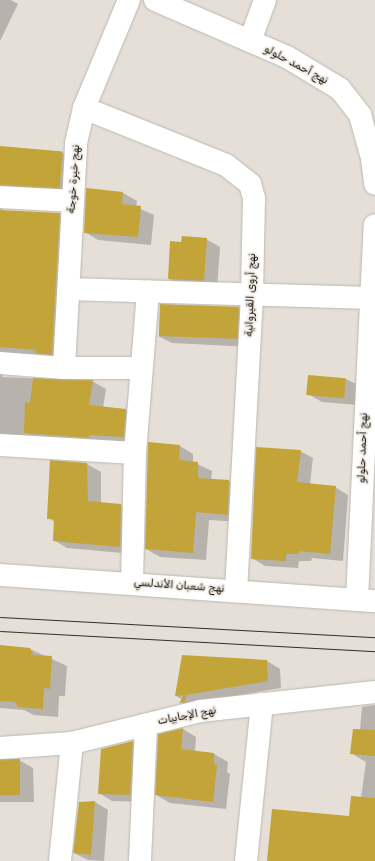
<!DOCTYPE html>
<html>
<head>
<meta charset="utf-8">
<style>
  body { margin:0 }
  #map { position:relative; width:375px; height:861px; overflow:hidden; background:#e5dfd8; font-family:Rubik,"Noto Naskh Arabic",sans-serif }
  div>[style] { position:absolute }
  .shadow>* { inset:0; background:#0003 }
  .building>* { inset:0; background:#c2a438; transform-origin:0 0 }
  .roads { filter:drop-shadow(0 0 1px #bdb8b1) drop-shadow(0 0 1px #bdb8b1) }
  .street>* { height:22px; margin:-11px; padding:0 11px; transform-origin:11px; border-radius:11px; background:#fff }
  .tram>* { height:1px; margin:-0.5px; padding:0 0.5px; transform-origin:0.5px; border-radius:0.5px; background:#312f2c }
  span { translate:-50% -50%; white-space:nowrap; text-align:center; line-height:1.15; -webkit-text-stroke:3.5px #f2ece5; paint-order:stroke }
  .street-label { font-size:11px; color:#100e0c }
</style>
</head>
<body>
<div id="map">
  <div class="shadow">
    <i style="clip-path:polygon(0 0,11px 0,18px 4px,0 41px)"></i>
    <i style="clip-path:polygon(0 148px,63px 153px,76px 161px,74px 195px,3px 198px,2px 211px,59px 214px,73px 222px,65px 362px,3px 364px,2px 377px,92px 381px,106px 389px,103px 408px,126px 410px,139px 418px,137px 444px,0 439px)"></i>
    <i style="clip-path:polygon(87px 189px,123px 193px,137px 201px,136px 207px,154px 215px,151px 245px,98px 240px,85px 232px)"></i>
    <i style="clip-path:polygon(206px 239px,220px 247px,217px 288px,183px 287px,169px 279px,182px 243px)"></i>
    <i style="clip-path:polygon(239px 308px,252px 315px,251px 347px,172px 343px,158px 336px)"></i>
    <i style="clip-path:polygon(309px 376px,346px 379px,360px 386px,358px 405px,322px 402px,308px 394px)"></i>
    <i style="clip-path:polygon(180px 446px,193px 454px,193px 462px,212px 471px,211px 480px,229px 481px,243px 489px,241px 522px,209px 520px,206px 560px,160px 557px,146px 549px)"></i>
    <i style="clip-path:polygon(300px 451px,313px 458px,310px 484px,335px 487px,348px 495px,343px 561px,312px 558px,311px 561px,299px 561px,298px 568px,265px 566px,252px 558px)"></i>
    <i style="clip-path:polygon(51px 462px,87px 464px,101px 472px,101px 503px,121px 505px,135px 513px,134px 554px,67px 548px,54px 540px,55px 522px,48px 518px)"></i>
    <i style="clip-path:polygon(0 647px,30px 649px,67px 666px,65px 696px,59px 696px,58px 717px,34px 715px,24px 710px,0 708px)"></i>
    <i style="clip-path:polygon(183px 656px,267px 661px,280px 669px,281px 688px,199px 702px,194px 710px,181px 703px,183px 700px,176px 696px)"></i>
    <i style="clip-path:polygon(375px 705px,375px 861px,268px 861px,350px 817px,361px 798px,366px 762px,351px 753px,360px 730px,362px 707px)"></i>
    <i style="clip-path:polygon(183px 729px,196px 737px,195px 752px,214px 754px,228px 762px,227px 772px,230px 774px,226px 809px,170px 803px,156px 795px)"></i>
    <i style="clip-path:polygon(133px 742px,146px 750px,144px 802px,112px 801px,99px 793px)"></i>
    <i style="clip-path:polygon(19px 760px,33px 768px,34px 802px,0 802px,0 764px,3px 761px)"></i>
    <i style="clip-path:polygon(95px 802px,108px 810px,104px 861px,88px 860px,74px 853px)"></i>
  </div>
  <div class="building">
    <i style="left:0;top:146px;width:63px;height:39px;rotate:5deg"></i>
    <i style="clip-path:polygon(86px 188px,123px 192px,122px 204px,141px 206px,138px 237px,84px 233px)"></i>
    <i style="clip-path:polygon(0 210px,60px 213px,52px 355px,35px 353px,36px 350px,0 347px)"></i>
    <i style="clip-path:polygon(182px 236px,207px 238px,204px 281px,168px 279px,170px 241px,181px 242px)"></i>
    <i style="left:160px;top:304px;width:79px;height:32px;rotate:2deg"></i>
    <i style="left:308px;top:375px;width:38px;height:20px;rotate:5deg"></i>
    <i style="clip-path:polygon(33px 378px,93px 380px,89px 405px,126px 409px,124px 437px,89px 435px,89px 438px,24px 433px,25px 402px,30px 403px)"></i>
    <i style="clip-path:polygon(148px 442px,180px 445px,179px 460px,198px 462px,198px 478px,229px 480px,228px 515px,196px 512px,193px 553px,145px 549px)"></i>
    <i style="clip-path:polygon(256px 447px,301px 450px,297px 482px,336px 486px,330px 554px,299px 551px,299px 554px,286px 554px,286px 561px,251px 559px)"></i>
    <i style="clip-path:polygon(50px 460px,87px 463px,88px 501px,121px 504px,120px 547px,53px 541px,54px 519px,47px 519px)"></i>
    <i style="clip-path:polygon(0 645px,30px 648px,33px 655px,52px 656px,50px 689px,44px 688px,43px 709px,18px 707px,15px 702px,0 701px)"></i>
    <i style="clip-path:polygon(182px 655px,267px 660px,268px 681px,186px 695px,185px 702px,179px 703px,184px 695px,175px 696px)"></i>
    <i style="clip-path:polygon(183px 728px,181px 749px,214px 753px,214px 764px,217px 765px,213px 802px,155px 795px,158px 734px)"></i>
    <i style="clip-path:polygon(353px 729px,375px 730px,375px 756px,350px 754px)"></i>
    <i style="clip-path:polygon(133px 741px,130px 795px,98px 794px,101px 749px)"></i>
    <i style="left:20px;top:759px;width:36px;height:20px;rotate:90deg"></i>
    <i style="clip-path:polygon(351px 796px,375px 798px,375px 861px,267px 861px,272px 809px,349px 816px)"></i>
    <i style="clip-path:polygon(95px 801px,91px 855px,73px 853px,79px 802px)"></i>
  </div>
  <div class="roads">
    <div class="street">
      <i style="left:155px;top:0;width:144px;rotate:23.4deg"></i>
      <i style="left:287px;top:57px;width:62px;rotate:31.1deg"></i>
      <i style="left:340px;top:89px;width:33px;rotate:52deg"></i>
      <i style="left:360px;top:115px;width:45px;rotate:74.4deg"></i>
      <i style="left:372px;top:158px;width:26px;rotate:83deg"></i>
      <i style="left:250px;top:41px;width:44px;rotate:-69.9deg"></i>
      <i style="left:84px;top:108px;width:153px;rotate:21.9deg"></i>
      <i style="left:226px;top:165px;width:31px;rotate:38deg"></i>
      <i style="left:250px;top:184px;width:15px;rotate:74deg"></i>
      <i style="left:254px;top:198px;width:98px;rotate:91.2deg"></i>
      <i style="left:252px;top:296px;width:294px;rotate:93.1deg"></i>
      <i style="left:0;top:197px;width:73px;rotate:3.1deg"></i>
      <i style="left:69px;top:289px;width:301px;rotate:1.7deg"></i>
      <i style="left:0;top:363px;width:64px;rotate:4.5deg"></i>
      <i style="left:64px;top:368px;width:76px"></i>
      <i style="left:64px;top:368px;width:225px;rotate:-86.9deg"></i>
      <i style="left:76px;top:143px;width:36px;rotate:-77deg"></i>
      <i style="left:84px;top:108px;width:117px;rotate:-67.4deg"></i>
      <i style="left:0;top:445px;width:135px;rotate:3.4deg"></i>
      <i style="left:0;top:575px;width:376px;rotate:4deg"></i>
      <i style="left:132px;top:583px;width:130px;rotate:-88.7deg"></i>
      <i style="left:135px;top:453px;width:162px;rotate:-85.4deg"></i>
      <i style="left:357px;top:600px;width:375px;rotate:-87.3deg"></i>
      <i style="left:0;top:748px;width:72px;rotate:-4deg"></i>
      <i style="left:72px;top:743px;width:132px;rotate:-14deg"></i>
      <i style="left:200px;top:711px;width:176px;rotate:-6.2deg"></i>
      <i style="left:60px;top:861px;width:119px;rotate:-84.2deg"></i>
      <i style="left:140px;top:861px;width:137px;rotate:-87.5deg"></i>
      <i style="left:246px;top:861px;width:158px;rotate:-84.2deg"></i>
    </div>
  </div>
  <div class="tram">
    <i style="left:0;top:617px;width:376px;rotate:3.1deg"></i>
    <i style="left:0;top:631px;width:376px;rotate:3.1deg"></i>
  </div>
  <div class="street-label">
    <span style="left:296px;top:65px;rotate:28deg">نهج أحمد حلولو</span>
    <span style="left:74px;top:179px;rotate:-86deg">نهج خيرة خوجة</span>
    <span style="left:251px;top:295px;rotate:-88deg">نهج أروى القيروانية</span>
    <span style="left:363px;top:448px;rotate:-88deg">نهج أحمد حلولو</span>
    <span style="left:179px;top:586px;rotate:4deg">نهج شعبان الأندلسي</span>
    <span style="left:187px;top:716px;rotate:-11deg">نهج الإجابيات</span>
  </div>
</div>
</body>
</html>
